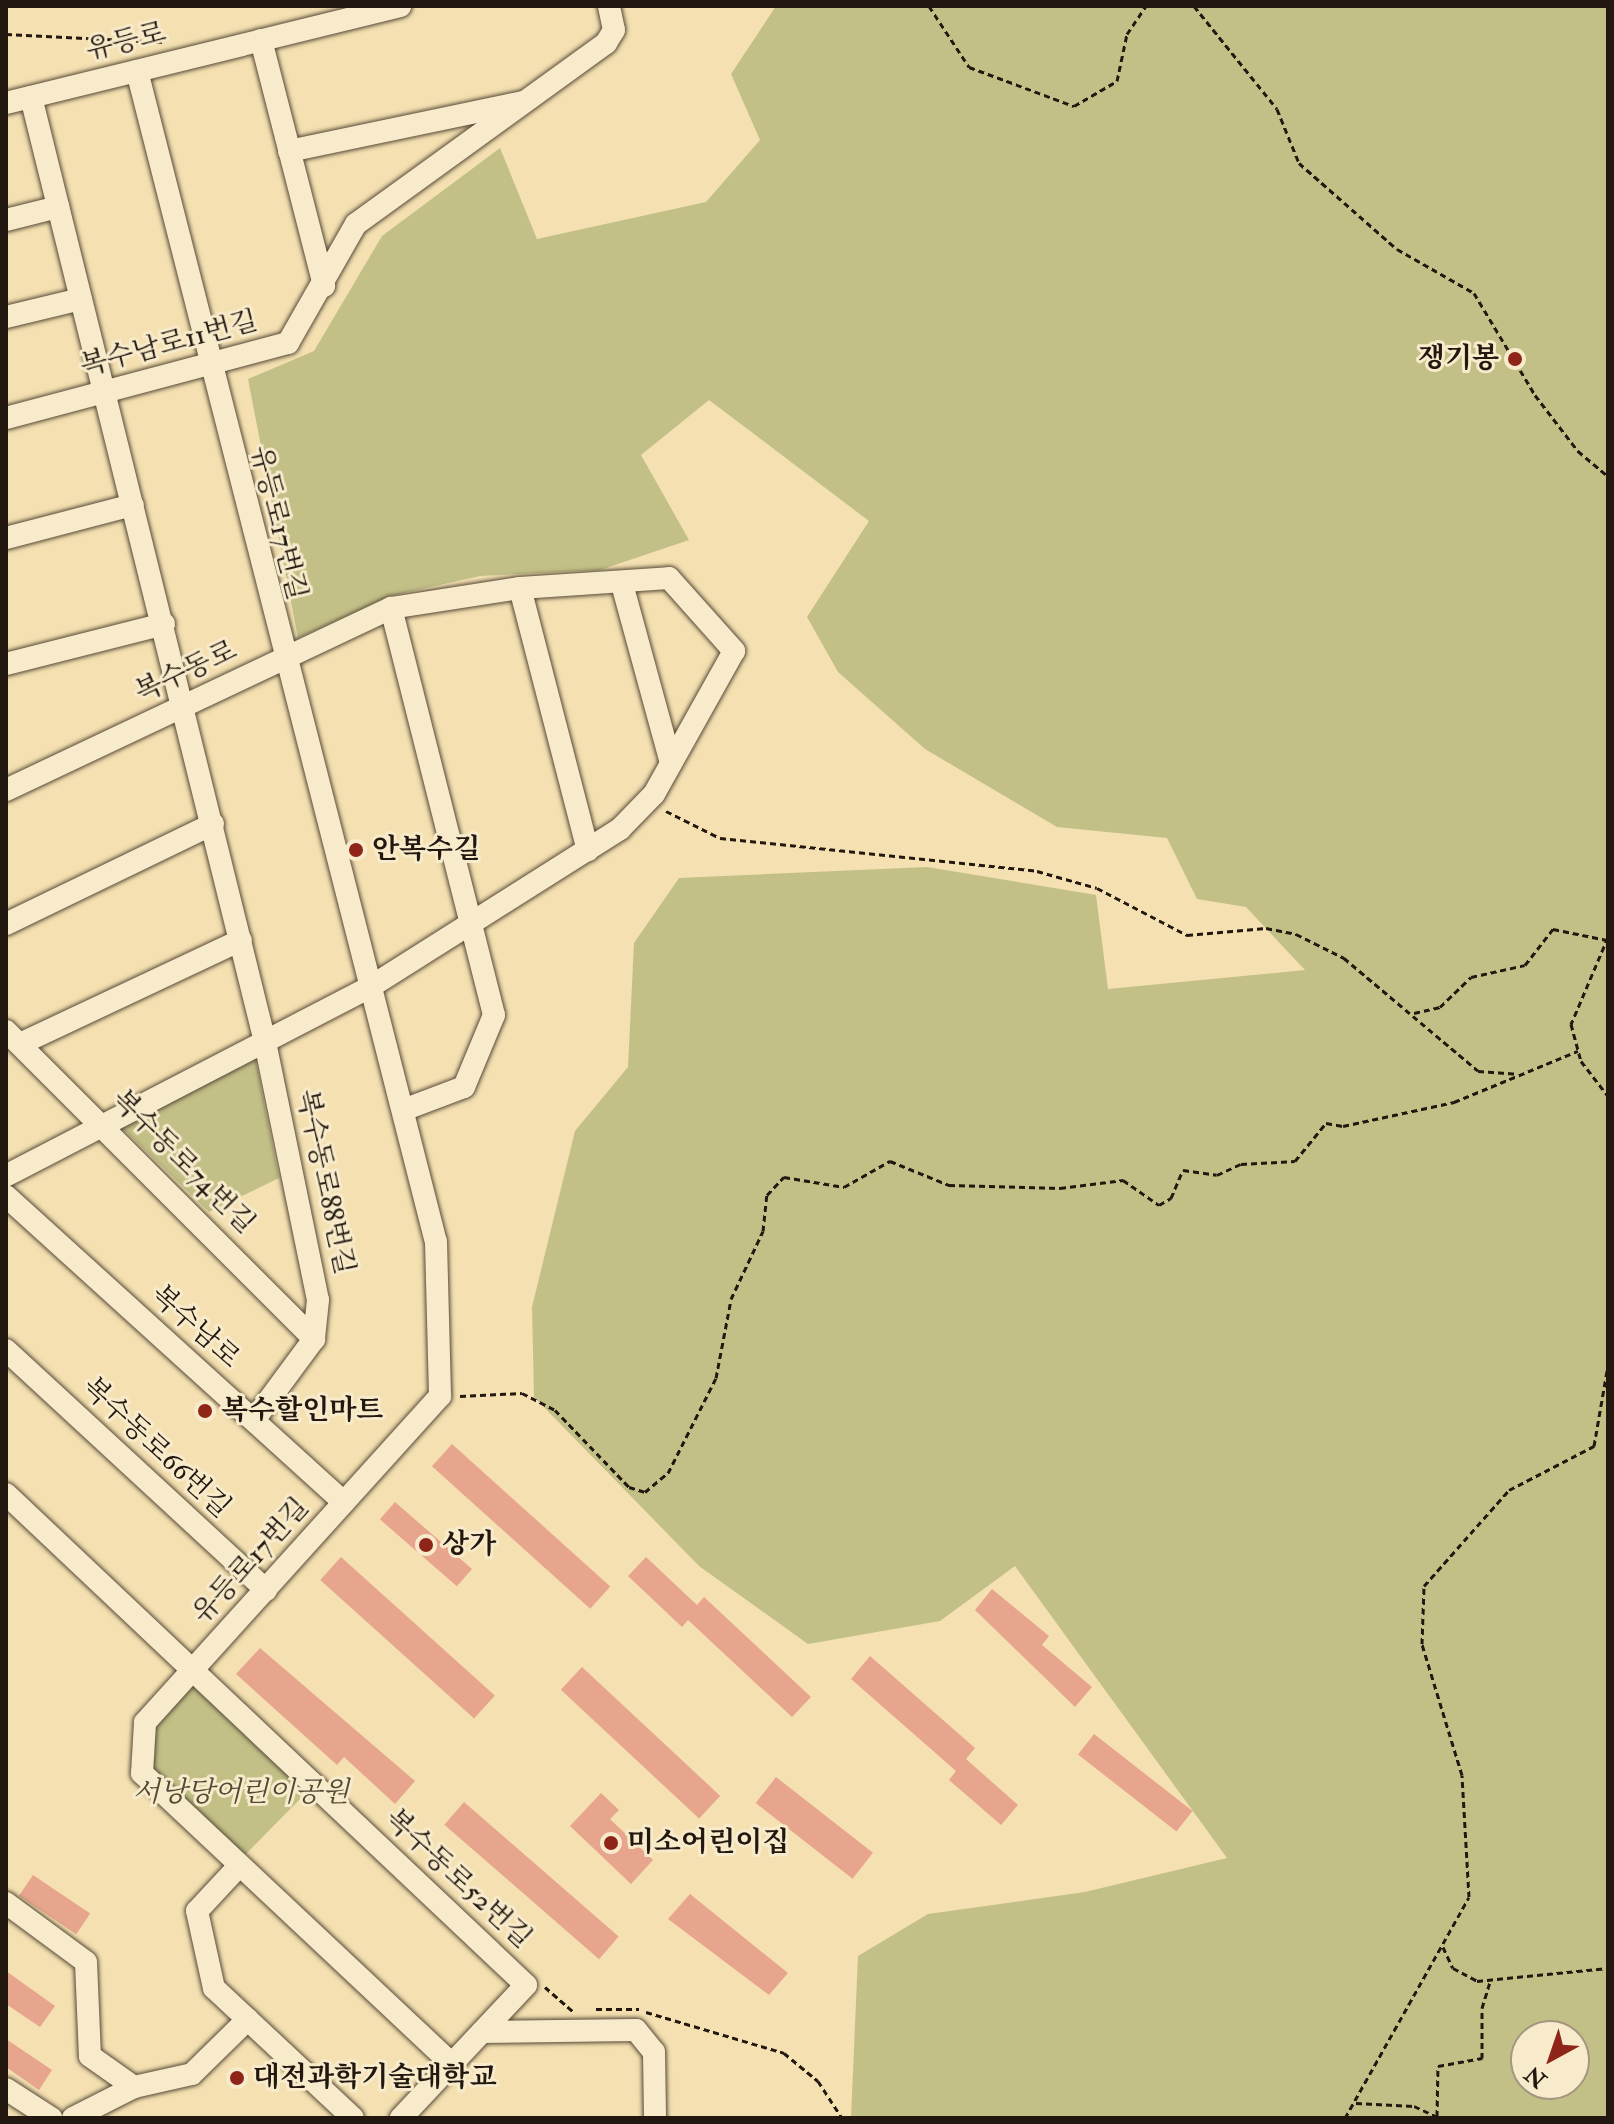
<!DOCTYPE html>
<html>
<head>
<meta charset="utf-8">
<style>
  body { margin:0 }
  #map { position:relative; width:1614px; height:2124px; overflow:hidden; background:#f4e0b1; font-family:"IM FELL Double Pica","Noto Serif KR",serif }
  div>[style] { position:absolute }
  .green>* { inset:0; background:#c2c087 }
  .building>* { inset:0; background:#e8a58d; transform-origin:0 0 }
  .path>* { height:3px; margin-top:-1.5px; transform-origin:0; background:repeating-linear-gradient(90deg,#23180f 0 6px,transparent 0 10px) }
  .roads { filter:drop-shadow(0 0 2px #574a38) drop-shadow(0 0 2px #574a38) }
  .minor>* { height:22px; margin:-11px; padding:0 11px; transform-origin:11px; border-radius:11px; background:#f8ebcc }
  .dots>* { width:22px; height:22px; translate:-50% -50%; box-sizing:border-box; border:4px solid #f8ebcc; border-radius:50% }
  span { translate:-50% -50%; white-space:nowrap; text-align:center; line-height:1.15; -webkit-text-stroke:6px #f8ebcc; paint-order:stroke }
  .street-label { font-size:28px; color:#23180f }
  .poi-label { font-size:28px; color:#23180f; font-weight:700 }
  .right { translate:-100% -50%; text-align:right }
  .left { translate:0 -50%; text-align:left }
  .park-label { font-size:28px; color:#534a33; font-style:italic }
  .frame { position:absolute; inset:0; border:8px solid #23180f; pointer-events:none }
  .north { position:absolute; left:1510px; top:2020px; width:80px; height:80px; box-sizing:border-box; background:#f8ebcc; border:2px solid #a39780; border-radius:50%; rotate:220deg; font-size:22px; font-weight:700; line-height:32px; text-align:center; color:#23180f }
  .north::after { content:''; display:block; margin:auto; width:28px; height:36px; background:#8f2418; clip-path:polygon(50% 0,100% 100%,50% 72%,0 100%) }
</style>
</head>
<body>
<div id="map">
  <div class="green">
    <i style="clip-path:polygon(evenodd,776px 6px,1608px 6px,1608px 2118px,851px 2118px,858px 1956px,928px 1914px,1085px 1892px,1227px 1858px,1015px 1566px,940px 1621px,808px 1644px,699px 1566px,534px 1397px,532px 1307px,575px 1131px,628px 1067px,634px 943px,679px 878px,927px 867px,1096px 895px,1108px 989px,1305px 970px,1246px 907px,1197px 899px,1167px 838px,1057px 827px,925px 749px,838px 672px,807px 617px,869px 521px,709px 400px,641px 455px,689px 540px,600px 570px,480px 576px,390px 596px,298px 638px,248px 379px,314px 351px,382px 236px,500px 148px,537px 239px,706px 202px,760px 140px,731px 74px,776px 6px,1526px 2036px,1574px 2036px,1574px 2084px,1526px 2084px,1526px 2036px)"></i>
    <i style="clip-path:polygon(255px 1057px,279px 1178px,209px 1212px,114px 1120px)"></i>
    <i style="clip-path:polygon(191px 1679px,306px 1793px,241px 1859px,150px 1765px,151px 1726px)"></i>
  </div>
  <div class="building">
    <i style="left:452px;top:1444px;width:213px;height:30px;rotate:42deg"></i>
    <i style="left:395px;top:1502px;width:102px;height:23px;rotate:41deg"></i>
    <i style="left:341px;top:1557px;width:207px;height:31px;rotate:42deg"></i>
    <i style="clip-path:polygon(646px 1557px,697px 1605px,704px 1597px,811px 1697px,792px 1717px,688px 1620px,682px 1627px,628px 1576px)"></i>
    <i style="clip-path:polygon(992px 1589px,1049px 1636px,1042px 1645px,1092px 1687px,1075px 1707px,975px 1610px)"></i>
    <i style="clip-path:polygon(260px 1648px,415px 1781px,395px 1804px,344px 1757px,337px 1765px,236px 1674px)"></i>
    <i style="clip-path:polygon(870px 1656px,975px 1748px,966px 1759px,1018px 1805px,1001px 1825px,949px 1780px,956px 1771px,851px 1679px)"></i>
    <i style="left:582px;top:1667px;width:189px;height:31px;rotate:43deg"></i>
    <i style="left:1094px;top:1734px;width:125px;height:26px;rotate:38deg"></i>
    <i style="left:776px;top:1777px;width:123px;height:33px;rotate:38deg"></i>
    <i style="clip-path:polygon(601px 1793px,619px 1810px,610px 1819px,653px 1860px,631px 1884px,570px 1826px)"></i>
    <i style="left:464px;top:1802px;width:205px;height:30px;rotate:41deg"></i>
    <i style="left:33px;top:1875px;width:69px;height:25px;rotate:34deg"></i>
    <i style="clip-path:polygon(690px 1894px,788px 1973px,769px 1995px,668px 1919px)"></i>
    <i style="clip-path:polygon(6px 1971px,55px 2006px,40px 2027px,6px 2004px)"></i>
    <i style="clip-path:polygon(6px 2039px,52px 2070px,39px 2090px,6px 2067px)"></i>
  </div>
  <div class="path">
    <i style="left:929px;top:6px;width:73px;rotate:56.7deg"></i>
    <i style="left:969px;top:67px;width:112px;rotate:20.4deg"></i>
    <i style="left:1074px;top:106px;width:50px;rotate:-30.2deg"></i>
    <i style="left:1117px;top:81px;width:48px;rotate:-78deg"></i>
    <i style="left:1127px;top:34px;width:34px;rotate:-56deg"></i>
    <i style="left:1194px;top:6px;width:132px;rotate:51.1deg"></i>
    <i style="left:1277px;top:109px;width:58px;rotate:67.8deg"></i>
    <i style="left:1299px;top:163px;width:130px;rotate:41.3deg"></i>
    <i style="left:1397px;top:249px;width:89px;rotate:29.7deg"></i>
    <i style="left:1474px;top:293px;width:119px;rotate:59.1deg"></i>
    <i style="left:1535px;top:395px;width:71px;rotate:52.5deg"></i>
    <i style="left:1578px;top:451px;width:39px;rotate:40deg"></i>
    <i style="left:6px;top:34px;width:158px;rotate:2.9deg"></i>
    <i style="left:666px;top:811px;width:60px;rotate:26.6deg"></i>
    <i style="left:720px;top:838px;width:319px;rotate:5.9deg"></i>
    <i style="left:1037px;top:871px;width:62px;rotate:15.8deg"></i>
    <i style="left:1097px;top:888px;width:102px;rotate:27.6deg"></i>
    <i style="left:1187px;top:935px;width:79px;rotate:-5.1deg"></i>
    <i style="left:1266px;top:928px;width:31px;rotate:11deg"></i>
    <i style="left:1296px;top:934px;width:54px;rotate:26.6deg"></i>
    <i style="left:1344px;top:958px;width:175px;rotate:40.1deg"></i>
    <i style="left:1478px;top:1071px;width:39px;rotate:4deg"></i>
    <i style="left:1608px;top:937px;width:95px;rotate:113deg"></i>
    <i style="left:1571px;top:1024px;width:38px;rotate:75deg"></i>
    <i style="left:1581px;top:1061px;width:44px;rotate:52.4deg"></i>
    <i style="left:1414px;top:1013px;width:27px;rotate:-13deg"></i>
    <i style="left:1440px;top:1007px;width:43px;rotate:-44.1deg"></i>
    <i style="left:1471px;top:977px;width:55px;rotate:-12.5deg"></i>
    <i style="left:1525px;top:965px;width:46px;rotate:-52.1deg"></i>
    <i style="left:1553px;top:929px;width:55px;rotate:11.5deg"></i>
    <i style="left:460px;top:1396px;width:62px;rotate:-2.8deg"></i>
    <i style="left:522px;top:1393px;width:37px;rotate:27deg"></i>
    <i style="left:555px;top:1410px;width:107px;rotate:46.1deg"></i>
    <i style="left:629px;top:1487px;width:17px;rotate:17deg"></i>
    <i style="left:645px;top:1492px;width:30px;rotate:-40deg"></i>
    <i style="left:668px;top:1473px;width:106px;rotate:-63.2deg"></i>
    <i style="left:716px;top:1378px;width:80px;rotate:-79.2deg"></i>
    <i style="left:731px;top:1299px;width:75px;rotate:-64.8deg"></i>
    <i style="left:763px;top:1231px;width:36px;rotate:-84deg"></i>
    <i style="left:767px;top:1195px;width:25px;rotate:-47deg"></i>
    <i style="left:784px;top:1177px;width:61px;rotate:9.5deg"></i>
    <i style="left:844px;top:1187px;width:53px;rotate:-29.5deg"></i>
    <i style="left:890px;top:1161px;width:64px;rotate:22.1deg"></i>
    <i style="left:949px;top:1185px;width:111px;rotate:1.5deg"></i>
    <i style="left:1060px;top:1188px;width:64px;rotate:-7.2deg"></i>
    <i style="left:1123px;top:1180px;width:44px;rotate:34.8deg"></i>
    <i style="left:1159px;top:1205px;width:14px;rotate:-30deg"></i>
    <i style="left:1171px;top:1198px;width:30px;rotate:-67deg"></i>
    <i style="left:1183px;top:1170px;width:34px;rotate:8deg"></i>
    <i style="left:1217px;top:1175px;width:26px;rotate:-25deg"></i>
    <i style="left:1241px;top:1164px;width:54px;rotate:-3.2deg"></i>
    <i style="left:1295px;top:1161px;width:49px;rotate:-50.8deg"></i>
    <i style="left:1326px;top:1123px;width:17px;rotate:10deg"></i>
    <i style="left:1343px;top:1126px;width:114px;rotate:-12.2deg"></i>
    <i style="left:1454px;top:1102px;width:134px;rotate:-22.4deg"></i>
    <i style="left:1443px;top:1947px;width:23px;rotate:65deg"></i>
    <i style="left:1453px;top:1968px;width:27px;rotate:28deg"></i>
    <i style="left:1477px;top:1981px;width:132px;rotate:-5.7deg"></i>
    <i style="left:545px;top:1987px;width:37px;rotate:41deg"></i>
    <i style="left:596px;top:2009px;width:43px"></i>
    <i style="left:646px;top:2012px;width:144px;rotate:16.5deg"></i>
    <i style="left:784px;top:2053px;width:44px;rotate:39.5deg"></i>
    <i style="left:818px;top:2081px;width:44px;rotate:57deg"></i>
    <i style="left:1356px;top:2103px;width:58px;rotate:3deg"></i>
    <i style="left:1414px;top:2106px;width:29px;rotate:25deg"></i>
    <i style="left:1437px;top:2116px;width:50px;rotate:-88.9deg"></i>
    <i style="left:1438px;top:2066px;width:45px;rotate:-10.3deg"></i>
    <i style="left:1482px;top:2058px;width:50px;rotate:-90deg"></i>
    <i style="left:1482px;top:2008px;width:27px;rotate:-73deg"></i>
    <i style="left:1345px;top:2118px;width:253px;rotate:-60.7deg"></i>
    <i style="left:1469px;top:1897px;width:122px;rotate:-93.3deg"></i>
    <i style="left:1462px;top:1775px;width:137px;rotate:-107deg"></i>
    <i style="left:1422px;top:1644px;width:58px;rotate:-88deg"></i>
    <i style="left:1424px;top:1586px;width:128px;rotate:-48.5deg"></i>
    <i style="left:1509px;top:1490px;width:96px;rotate:-27.4deg"></i>
    <i style="left:1594px;top:1446px;width:82px;rotate:-80.2deg"></i>
  </div>
  <div class="roads">
    <div class="minor">
      <i style="left:261px;top:40px;width:254px;rotate:75.6deg"></i>
      <i style="left:137px;top:71px;width:1209px;rotate:75.68deg"></i>
      <i style="left:436px;top:1242px;width:154px;rotate:88.5deg"></i>
      <i style="left:440px;top:1396px;width:440px;rotate:132.1deg"></i>
      <i style="left:145px;top:1723px;width:50px;rotate:93.4deg"></i>
      <i style="left:142px;top:1773px;width:425px;rotate:43.2deg"></i>
      <i style="left:31px;top:97px;width:974px;rotate:76.09deg"></i>
      <i style="left:265px;top:1042px;width:263px;rotate:78.4deg"></i>
      <i style="left:318px;top:1300px;width:39px;rotate:96deg"></i>
      <i style="left:314px;top:1339px;width:101px;rotate:126.5deg"></i>
      <i style="left:6px;top:103px;width:406px;rotate:-13.8deg"></i>
      <i style="left:289px;top:151px;width:239px;rotate:-11.8deg"></i>
      <i style="left:6px;top:220px;width:54px;rotate:-14deg"></i>
      <i style="left:6px;top:317px;width:77px;rotate:-13.5deg"></i>
      <i style="left:6px;top:418px;width:292px;rotate:-14.9deg"></i>
      <i style="left:288px;top:343px;width:137px;rotate:-60.3deg"></i>
      <i style="left:356px;top:224px;width:309px;rotate:-35.9deg"></i>
      <i style="left:606px;top:43px;width:15px;rotate:-58deg"></i>
      <i style="left:614px;top:30px;width:25px;rotate:-102deg"></i>
      <i style="left:6px;top:538px;width:131px;rotate:-14.6deg"></i>
      <i style="left:622px;top:584px;width:186px;rotate:74.7deg"></i>
      <i style="left:520px;top:588px;width:271px;rotate:75.5deg"></i>
      <i style="left:391px;top:608px;width:420px;rotate:75.8deg"></i>
      <i style="left:494px;top:1015px;width:78px;rotate:112.6deg"></i>
      <i style="left:464px;top:1087px;width:65px;rotate:159.3deg"></i>
      <i style="left:6px;top:664px;width:163px;rotate:-14.2deg"></i>
      <i style="left:6px;top:790px;width:426px;rotate:-25.3deg"></i>
      <i style="left:391px;top:608px;width:131px;rotate:-8.8deg"></i>
      <i style="left:520px;top:588px;width:149px;rotate:-3.8deg"></i>
      <i style="left:669px;top:578px;width:98px;rotate:48.3deg"></i>
      <i style="left:734px;top:651px;width:164px;rotate:119.2deg"></i>
      <i style="left:654px;top:794px;width:49px;rotate:134.2deg"></i>
      <i style="left:620px;top:829px;width:294px;rotate:147.7deg"></i>
      <i style="left:372px;top:986px;width:412px;rotate:152.6deg"></i>
      <i style="left:6px;top:924px;width:230px;rotate:-25.8deg"></i>
      <i style="left:6px;top:1031px;width:436px;rotate:45deg"></i>
      <i style="left:20px;top:1044px;width:244px;rotate:-25.2deg"></i>
      <i style="left:6px;top:1196px;width:456px;rotate:42.2deg"></i>
      <i style="left:6px;top:1350px;width:354px;rotate:42.7deg"></i>
      <i style="left:6px;top:1494px;width:715px;rotate:43.36deg"></i>
      <i style="left:526px;top:1985px;width:183px;rotate:133.2deg"></i>
      <i style="left:238px;top:1867px;width:60px;rotate:133deg"></i>
      <i style="left:197px;top:1911px;width:79px;rotate:77.6deg"></i>
      <i style="left:214px;top:1988px;width:190px;rotate:43.1deg"></i>
      <i style="left:6px;top:1903px;width:99px;rotate:36.4deg"></i>
      <i style="left:86px;top:1962px;width:94px;rotate:87.6deg"></i>
      <i style="left:90px;top:2056px;width:54px;rotate:35.2deg"></i>
      <i style="left:134px;top:2087px;width:59px;rotate:-12.6deg"></i>
      <i style="left:192px;top:2074px;width:78px;rotate:-44.5deg"></i>
      <i style="left:482px;top:2032px;width:154px;rotate:-0.7deg"></i>
      <i style="left:636px;top:2030px;width:28px;rotate:51deg"></i>
      <i style="left:654px;top:2052px;width:66px;rotate:89.1deg"></i>
      <i style="left:6px;top:2089px;width:54px;rotate:32.8deg"></i>
      <i style="left:73px;top:2118px;width:68px;rotate:-26.9deg"></i>
    </div>
  </div>
  <div class="dots">
    <i style="left:1515px;top:359px;background:#8f2418"></i>
    <i style="left:356px;top:850px;background:#8f2418"></i>
    <i style="left:205px;top:1411px;background:#8f2418"></i>
    <i style="left:426px;top:1545px;background:#8f2418"></i>
    <i style="left:611px;top:1843px;background:#8f2418"></i>
    <i style="left:237px;top:2078px;background:#8f2418"></i>
  </div>
  <div class="street-label">
    <span style="left:126px;top:42px;rotate:-14deg">유등로</span>
    <span style="left:169px;top:344px;rotate:-15deg">복수남로11번길</span>
    <span style="left:278px;top:523px;rotate:76deg">유등로17번길</span>
    <span style="left:186px;top:672px;rotate:-25deg">복수동로</span>
    <span style="left:183px;top:1162px;rotate:45deg">복수동로74번길</span>
    <span style="left:325px;top:1182px;rotate:78deg">복수동로88번길</span>
    <span style="left:195px;top:1327px;rotate:42deg">복수남로</span>
    <span style="left:156px;top:1448px;rotate:43deg">복수동로66번길</span>
    <span style="left:251px;top:1561px;rotate:-48deg">유등로17번길</span>
    <span style="left:458px;top:1879px;rotate:43deg">복수동로52번길</span>
  </div>
  <div class="poi-label">
    <span class="right" style="left:1499px;top:359px">쟁기봉</span>
    <span class="left" style="left:372px;top:850px">안복수길</span>
    <span class="left" style="left:221px;top:1411px">복수할인마트</span>
    <span class="left" style="left:442px;top:1545px">상가</span>
    <span class="left" style="left:627px;top:1843px">미소어린이집</span>
    <span class="left" style="left:253px;top:2078px">대전과학기술대학교</span>
  </div>
  <div class="park-label">
    <span style="left:241px;top:1793px">서낭당어린이공원</span>
  </div>
  <div class="frame"></div>
  <div class="north">N</div>
</div>
</body>
</html>
